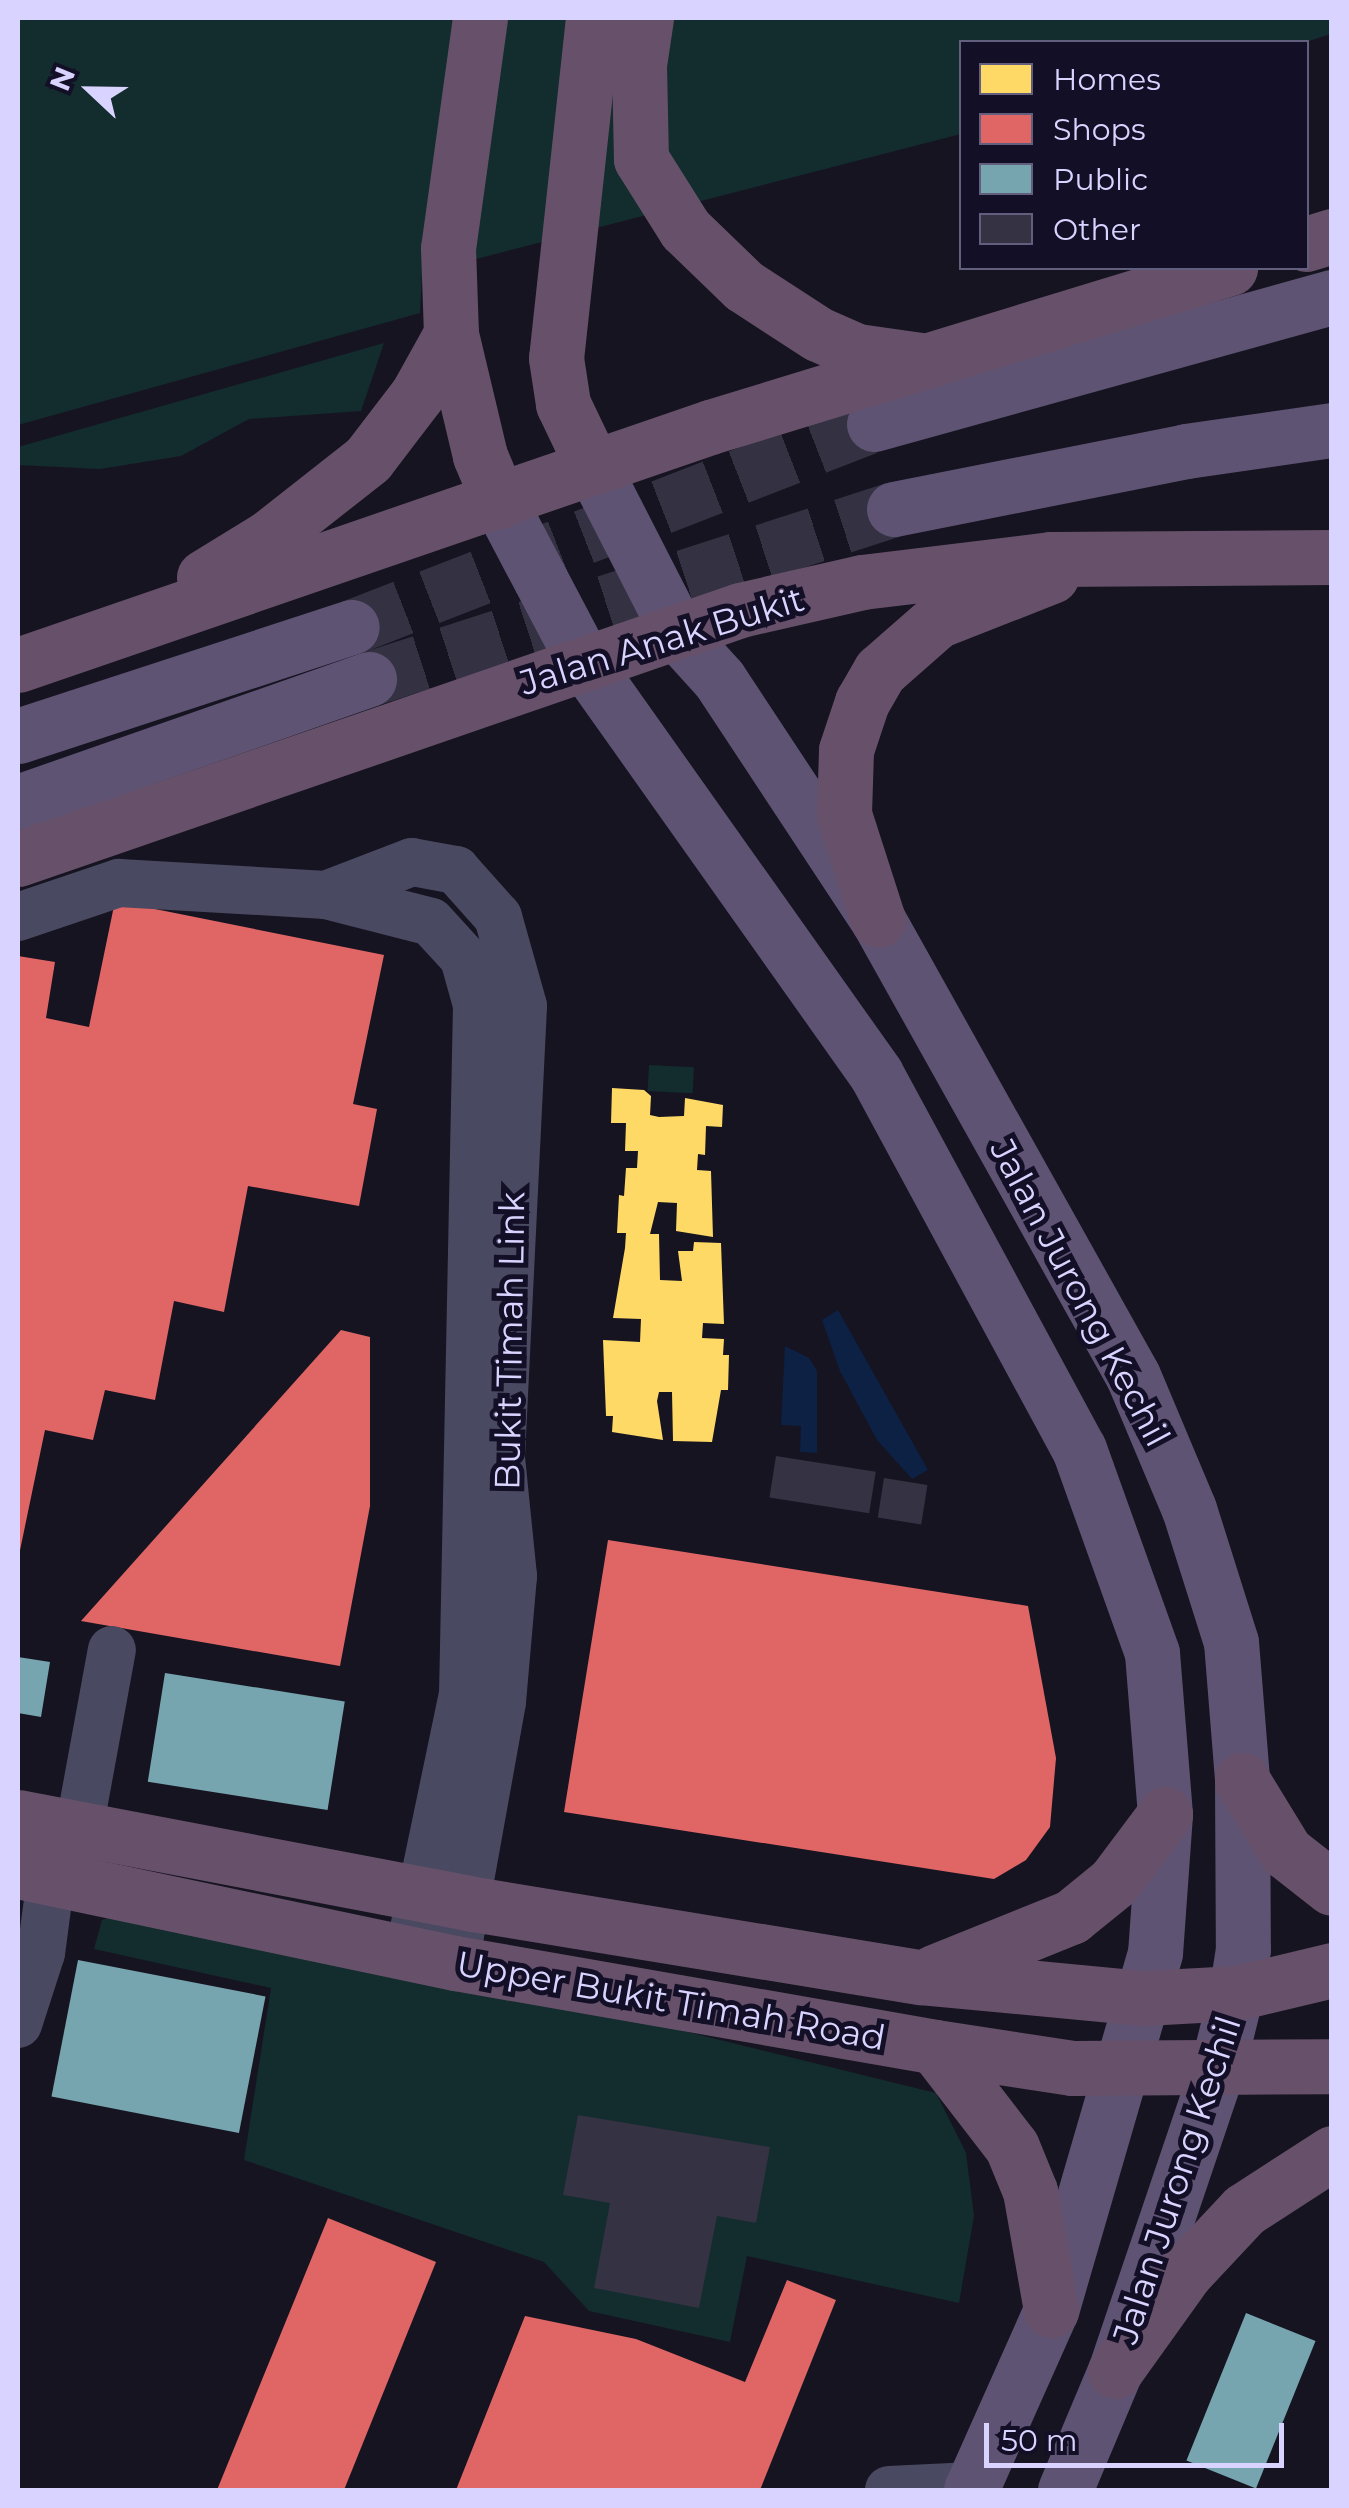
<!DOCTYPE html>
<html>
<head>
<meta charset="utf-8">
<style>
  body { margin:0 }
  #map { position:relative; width:1349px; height:2508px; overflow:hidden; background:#161421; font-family:Montserrat,sans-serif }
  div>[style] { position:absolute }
  .green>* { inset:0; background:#132c2d; transform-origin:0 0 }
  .water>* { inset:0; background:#0d2144 }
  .homes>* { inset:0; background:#ffd966 }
  .shops>* { inset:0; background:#e06666 }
  .public>* { inset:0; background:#76a5af; transform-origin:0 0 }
  .building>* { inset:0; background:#343243; transform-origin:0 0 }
  .major-tunnel>* { height:55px; margin-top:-27.5px; transform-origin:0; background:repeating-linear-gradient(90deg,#333142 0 55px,transparent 0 83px) }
  .minor>* { height:48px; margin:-24px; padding:0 24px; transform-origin:24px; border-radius:24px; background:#4a4962 }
  .major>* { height:55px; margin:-27.5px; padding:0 27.5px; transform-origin:27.5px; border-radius:27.5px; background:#5e5373 }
  .highway>* { height:55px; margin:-27.5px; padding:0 27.5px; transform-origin:27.5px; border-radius:27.5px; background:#67516a }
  span { translate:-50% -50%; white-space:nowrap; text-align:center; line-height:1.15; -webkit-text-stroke:10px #130f26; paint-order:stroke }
  .street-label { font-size:35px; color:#d9d4ff }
  .frame { position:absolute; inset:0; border:20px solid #d9d4ff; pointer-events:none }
  .legend { position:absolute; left:959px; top:40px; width:350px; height:230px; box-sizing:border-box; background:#130f26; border:2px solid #625e7d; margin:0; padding:12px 18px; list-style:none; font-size:30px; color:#d9d4ff }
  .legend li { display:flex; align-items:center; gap:20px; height:50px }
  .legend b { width:50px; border:2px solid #625e7d }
  .north { position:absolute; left:40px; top:40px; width:100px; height:100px; -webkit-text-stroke:8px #130f26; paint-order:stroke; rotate:292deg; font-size:28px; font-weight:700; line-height:40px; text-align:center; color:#d9d4ff }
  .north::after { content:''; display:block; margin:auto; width:35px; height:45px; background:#d9d4ff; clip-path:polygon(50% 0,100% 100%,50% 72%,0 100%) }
  .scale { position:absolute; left:984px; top:2423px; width:300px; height:45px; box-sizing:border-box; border:5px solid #d9d4ff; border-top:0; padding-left:12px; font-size:30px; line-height:35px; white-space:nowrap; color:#d9d4ff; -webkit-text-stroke:8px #130f26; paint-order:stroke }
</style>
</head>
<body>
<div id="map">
  <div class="green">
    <i style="clip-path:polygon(18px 18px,1331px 18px,1331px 34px,1306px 42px,962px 42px,961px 134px,422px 273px,420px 313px,18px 425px)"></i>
    <i style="clip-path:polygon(384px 343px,361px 411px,249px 419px,181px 456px,100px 469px,18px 465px,18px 447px)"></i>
    <i style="left:649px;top:1065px;width:45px;height:26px;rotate:3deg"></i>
    <i style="clip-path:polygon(158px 1902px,936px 2093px,966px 2153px,974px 2216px,959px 2303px,747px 2256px,730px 2342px,589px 2311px,544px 2262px,244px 2160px,271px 1988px,94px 1949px,102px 1920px)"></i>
  </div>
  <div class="water">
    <i style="clip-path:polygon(838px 1310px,928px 1470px,912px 1479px,877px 1440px,840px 1371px,822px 1320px)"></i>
    <i style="clip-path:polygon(785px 1346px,809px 1358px,817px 1371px,817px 1453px,800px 1452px,801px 1426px,781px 1425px)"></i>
  </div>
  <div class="homes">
    <i style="clip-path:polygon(612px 1088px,644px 1090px,651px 1096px,650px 1115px,659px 1117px,684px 1116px,685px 1098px,723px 1105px,722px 1127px,706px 1126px,705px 1155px,698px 1154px,697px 1170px,711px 1171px,713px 1237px,676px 1231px,677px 1203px,658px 1202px,650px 1234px,659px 1234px,660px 1280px,682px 1281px,678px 1251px,693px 1251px,694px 1242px,721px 1243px,724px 1324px,703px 1323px,702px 1338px,724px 1339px,723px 1355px,729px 1355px,728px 1390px,721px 1390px,712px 1442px,673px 1441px,672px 1392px,659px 1392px,657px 1401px,663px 1440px,612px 1432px,613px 1416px,606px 1416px,603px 1340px,640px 1342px,641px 1319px,613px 1318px,625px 1248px,626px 1233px,617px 1233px,619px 1195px,624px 1196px,626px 1168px,637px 1168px,638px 1151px,625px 1151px,626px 1123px,611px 1123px)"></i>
  </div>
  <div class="shops">
    <i style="clip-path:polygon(115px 901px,384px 955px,353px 1104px,377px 1109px,359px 1206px,248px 1186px,224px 1312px,174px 1301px,155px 1400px,105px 1390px,93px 1440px,45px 1430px,18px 1560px,18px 956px,55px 962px,46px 1018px,89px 1027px)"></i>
    <i style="clip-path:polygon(341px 1330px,370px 1337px,370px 1506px,340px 1666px,81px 1621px)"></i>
    <i style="clip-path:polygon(608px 1540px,1028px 1606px,1056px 1758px,1050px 1827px,1026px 1860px,994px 1879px,564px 1812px)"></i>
    <i style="clip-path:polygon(328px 2218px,436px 2262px,344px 2490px,217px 2490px)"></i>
    <i style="clip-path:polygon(787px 2280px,836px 2300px,760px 2490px,456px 2490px,525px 2316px,636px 2339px,745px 2382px)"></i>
  </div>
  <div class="public">
    <i style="clip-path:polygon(18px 1657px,50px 1662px,41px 1717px,18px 1713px)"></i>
    <i style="left:165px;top:1673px;width:182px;height:110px;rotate:9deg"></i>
    <i style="left:78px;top:1960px;width:191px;height:139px;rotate:11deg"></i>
    <i style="left:1246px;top:2313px;width:75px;height:159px;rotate:22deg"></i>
  </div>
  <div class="building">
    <i style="left:776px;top:1456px;width:101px;height:42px;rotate:9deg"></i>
    <i style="left:884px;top:1478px;width:44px;height:40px;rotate:9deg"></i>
    <i style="clip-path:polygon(578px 2115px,770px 2147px,756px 2223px,717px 2216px,699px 2308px,594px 2288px,610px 2203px,563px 2195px)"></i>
  </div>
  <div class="major-tunnel">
    <i style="left:352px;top:627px;width:560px;rotate:-21.25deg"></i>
    <i style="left:369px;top:679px;width:552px;rotate:-17.94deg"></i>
  </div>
  <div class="minor">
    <i style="left:326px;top:895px;width:92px;rotate:-21deg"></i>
    <i style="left:412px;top:862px;width:45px;rotate:10.3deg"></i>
    <i style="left:456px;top:870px;width:63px;rotate:48.2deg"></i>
    <i style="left:498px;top:917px;width:92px;rotate:74.3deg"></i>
    <i style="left:523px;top:1006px;width:453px;rotate:92.8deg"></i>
    <i style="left:501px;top:1458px;width:119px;rotate:84.2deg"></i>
    <i style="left:513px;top:1576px;width:126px;rotate:95deg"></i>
    <i style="left:502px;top:1702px;width:265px;rotate:100.2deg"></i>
    <i style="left:18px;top:917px;width:107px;rotate:-18.6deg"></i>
    <i style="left:119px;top:883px;width:207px;rotate:3.3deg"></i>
    <i style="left:326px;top:895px;width:108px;rotate:14.4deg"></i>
    <i style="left:431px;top:922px;width:49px;rotate:47.5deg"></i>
    <i style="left:464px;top:958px;width:49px;rotate:74.5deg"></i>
    <i style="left:477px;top:1005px;width:689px;rotate:91.16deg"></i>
    <i style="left:463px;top:1694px;width:265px;rotate:101.8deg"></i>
    <i style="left:79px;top:1829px;width:182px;rotate:-79.6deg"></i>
    <i style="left:18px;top:2024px;width:75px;rotate:-72.1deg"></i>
    <i style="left:41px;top:1953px;width:76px;rotate:-82.4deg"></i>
    <i style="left:889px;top:2490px;width:84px;rotate:-2.7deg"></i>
  </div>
  <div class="major">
    <i style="left:874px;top:424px;width:475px;rotate:-15.5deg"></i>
    <i style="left:593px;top:467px;width:189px;rotate:62.9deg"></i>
    <i style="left:679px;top:635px;width:59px;rotate:47.7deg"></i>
    <i style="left:719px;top:679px;width:289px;rotate:56.6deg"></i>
    <i style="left:878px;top:920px;width:522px;rotate:60.79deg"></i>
    <i style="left:1133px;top:1376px;width:144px;rotate:67.2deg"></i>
    <i style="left:1189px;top:1509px;width:139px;rotate:72.5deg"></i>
    <i style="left:1231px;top:1642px;width:138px;rotate:85.4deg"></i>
    <i style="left:1242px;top:1780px;width:169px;rotate:89.7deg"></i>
    <i style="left:1243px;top:1949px;width:45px;rotate:99deg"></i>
    <i style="left:1236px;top:1993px;width:79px;rotate:103.9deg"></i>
    <i style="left:1217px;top:2070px;width:318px;rotate:108.7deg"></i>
    <i style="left:1115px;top:2371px;width:129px;rotate:112.8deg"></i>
    <i style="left:499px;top:501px;width:182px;rotate:62.2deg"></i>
    <i style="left:584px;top:662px;width:505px;rotate:54.67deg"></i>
    <i style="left:876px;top:1074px;width:426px;rotate:61.6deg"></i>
    <i style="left:1079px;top:1449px;width:217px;rotate:70.3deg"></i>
    <i style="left:1152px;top:1653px;width:162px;rotate:85.4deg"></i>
    <i style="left:1165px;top:1814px;width:139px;rotate:94.1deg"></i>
    <i style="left:1155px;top:1953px;width:372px;rotate:106.2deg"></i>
    <i style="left:1051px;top:2310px;width:197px;rotate:114deg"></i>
    <i style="left:894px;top:509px;width:298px;rotate:-11.2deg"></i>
    <i style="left:1186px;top:451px;width:148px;rotate:-8.2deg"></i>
    <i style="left:18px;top:736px;width:351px;rotate:-18.1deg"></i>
    <i style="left:18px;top:802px;width:372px;rotate:-19.3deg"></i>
  </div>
  <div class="highway">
    <i style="left:480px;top:18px;width:232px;rotate:97.9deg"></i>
    <i style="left:448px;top:248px;width:86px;rotate:88deg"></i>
    <i style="left:451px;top:334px;width:125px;rotate:76.6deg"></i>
    <i style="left:480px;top:456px;width:49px;rotate:67.1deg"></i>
    <i style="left:593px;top:18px;width:342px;rotate:96.2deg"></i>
    <i style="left:556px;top:358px;width:47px;rotate:81.3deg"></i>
    <i style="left:563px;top:404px;width:70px;rotate:64.5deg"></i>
    <i style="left:646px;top:18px;width:48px;rotate:98.5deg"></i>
    <i style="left:639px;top:65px;width:94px;rotate:88.8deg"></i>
    <i style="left:641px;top:159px;width:83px;rotate:57.8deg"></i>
    <i style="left:685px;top:229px;width:82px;rotate:44deg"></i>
    <i style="left:744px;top:286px;width:88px;rotate:33deg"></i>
    <i style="left:818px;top:334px;width:43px;rotate:23.6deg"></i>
    <i style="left:857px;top:351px;width:64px;rotate:8.1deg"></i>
    <i style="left:1306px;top:244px;width:27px;rotate:-17deg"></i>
    <i style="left:204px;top:577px;width:76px;rotate:-31.6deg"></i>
    <i style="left:269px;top:537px;width:126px;rotate:-38.2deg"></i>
    <i style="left:368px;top:459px;width:81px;rotate:-52.6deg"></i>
    <i style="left:417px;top:395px;width:70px;rotate:-60.9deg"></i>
    <i style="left:18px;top:665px;width:732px;rotate:-18.98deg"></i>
    <i style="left:710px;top:427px;width:544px;rotate:-17deg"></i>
    <i style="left:18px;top:859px;width:764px;rotate:-19.03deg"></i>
    <i style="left:740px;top:610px;width:125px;rotate:-12.9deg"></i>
    <i style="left:862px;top:582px;width:190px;rotate:-6.9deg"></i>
    <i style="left:1051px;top:559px;width:281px;rotate:-0.4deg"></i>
    <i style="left:878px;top:920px;width:111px;rotate:-107.8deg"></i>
    <i style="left:844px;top:814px;width:64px;rotate:-88.2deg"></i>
    <i style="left:846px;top:750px;width:51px;rotate:-71.6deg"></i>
    <i style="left:862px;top:702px;width:36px;rotate:-60deg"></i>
    <i style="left:880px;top:671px;width:76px;rotate:-41.3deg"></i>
    <i style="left:937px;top:621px;width:123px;rotate:-21.5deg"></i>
    <i style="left:1242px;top:1780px;width:84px;rotate:58.6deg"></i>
    <i style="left:1286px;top:1852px;width:58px;rotate:38deg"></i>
    <i style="left:18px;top:1817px;width:457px;rotate:10.8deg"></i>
    <i style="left:467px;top:1903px;width:460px;rotate:9.3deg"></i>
    <i style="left:921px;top:1977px;width:224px;rotate:5.4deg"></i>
    <i style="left:1144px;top:1998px;width:92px;rotate:-3.1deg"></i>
    <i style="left:1236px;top:1993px;width:99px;rotate:-13.5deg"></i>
    <i style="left:18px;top:1871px;width:447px;rotate:11.9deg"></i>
    <i style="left:455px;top:1963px;width:487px;rotate:9.9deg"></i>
    <i style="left:935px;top:2047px;width:139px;rotate:8.7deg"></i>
    <i style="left:1072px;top:2068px;width:260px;rotate:-0.4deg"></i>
    <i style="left:934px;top:1972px;width:148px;rotate:-21.9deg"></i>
    <i style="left:1071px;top:1917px;width:55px;rotate:-39.1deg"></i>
    <i style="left:1114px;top:1882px;width:85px;rotate:-53.1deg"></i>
    <i style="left:935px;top:2047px;width:126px;rotate:52.4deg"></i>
    <i style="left:1012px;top:2147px;width:48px;rotate:67.8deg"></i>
    <i style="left:1030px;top:2191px;width:121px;rotate:80deg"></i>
    <i style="left:1115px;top:2371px;width:122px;rotate:-54.4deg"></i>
    <i style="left:1186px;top:2272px;width:85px;rotate:-46.9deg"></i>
    <i style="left:1244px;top:2210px;width:105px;rotate:-32.9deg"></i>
  </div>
  <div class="street-label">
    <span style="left:662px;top:641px;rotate:-17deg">Jalan Anak Bukit</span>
    <span style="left:1080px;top:1293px;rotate:62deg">Jalan Jurong Kechil</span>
    <span style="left:510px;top:1341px;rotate:-89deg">Bukit Timah Link</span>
    <span style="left:671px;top:2001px;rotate:10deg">Upper Bukit Timah Road</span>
    <span style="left:1177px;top:2180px;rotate:-72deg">Jalan Jurong Kechil</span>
  </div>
  <div class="frame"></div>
  <ul class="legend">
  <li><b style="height:28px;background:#ffd966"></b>Homes</li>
  <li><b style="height:28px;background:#e06666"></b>Shops</li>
  <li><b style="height:28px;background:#76a5af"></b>Public</li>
  <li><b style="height:28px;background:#343243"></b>Other</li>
  </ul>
  <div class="north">N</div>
  <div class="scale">50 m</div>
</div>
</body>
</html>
